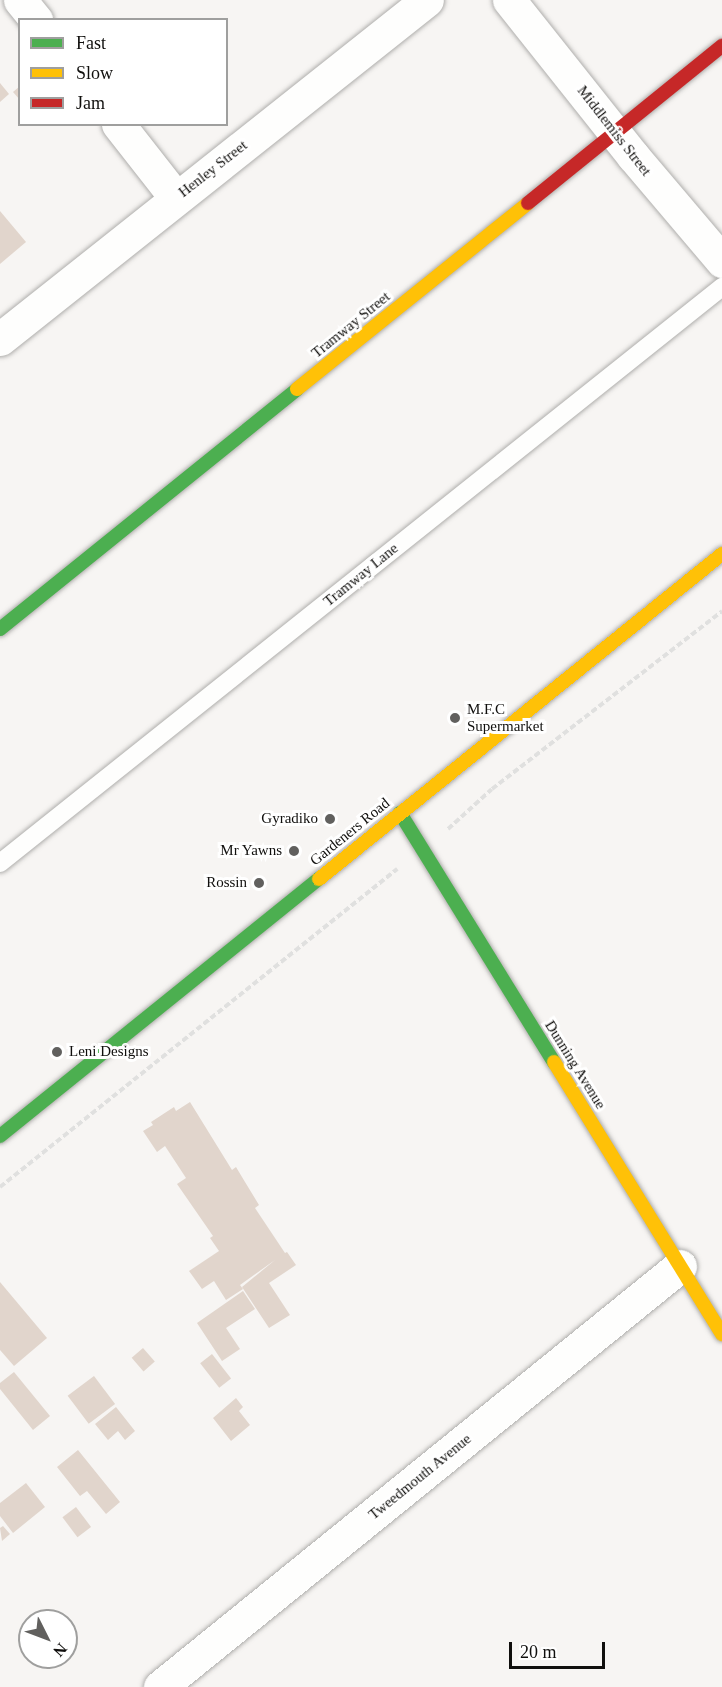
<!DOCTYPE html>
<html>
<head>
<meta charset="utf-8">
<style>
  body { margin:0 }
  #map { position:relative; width:722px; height:1687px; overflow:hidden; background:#f7f5f3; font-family:Georgia,serif }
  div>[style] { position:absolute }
  .building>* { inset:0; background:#e1d5cc; transform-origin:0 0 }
  .path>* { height:4px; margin-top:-2px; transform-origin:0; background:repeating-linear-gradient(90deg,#e0e0df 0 6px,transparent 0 9px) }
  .roads { filter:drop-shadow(0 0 2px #afaeac) drop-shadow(0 0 2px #afaeac) }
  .lane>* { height:18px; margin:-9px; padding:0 9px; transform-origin:9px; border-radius:9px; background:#fefefd }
  .street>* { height:33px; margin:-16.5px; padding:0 16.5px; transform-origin:16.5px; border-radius:16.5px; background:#fefefd }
  .fast>* { height:14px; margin:-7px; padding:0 7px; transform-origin:7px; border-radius:7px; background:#4caf50 }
  .slow>* { height:14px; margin:-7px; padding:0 7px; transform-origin:7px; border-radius:7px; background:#ffc107 }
  .jam>* { height:14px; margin:-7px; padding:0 7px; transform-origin:7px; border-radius:7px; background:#c62828 }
  .dots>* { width:16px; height:16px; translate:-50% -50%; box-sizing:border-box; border:3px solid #fff; border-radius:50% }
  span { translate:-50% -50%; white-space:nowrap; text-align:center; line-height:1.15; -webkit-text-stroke:6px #fff; paint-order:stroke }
  .street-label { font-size:15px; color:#100f0d }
  .poi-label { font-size:15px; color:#100f0d }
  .left { translate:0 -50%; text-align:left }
  .right { translate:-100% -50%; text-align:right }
  .legend { position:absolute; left:18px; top:18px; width:210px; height:108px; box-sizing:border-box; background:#fff; border:2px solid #9f9f9e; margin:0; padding:8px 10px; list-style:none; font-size:18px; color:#100f0d }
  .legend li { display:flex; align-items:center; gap:12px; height:30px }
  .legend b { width:30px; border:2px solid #9f9f9e }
  .north { position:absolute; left:18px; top:1609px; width:60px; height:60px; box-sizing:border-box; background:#fff; border:2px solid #9f9f9e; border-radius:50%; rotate:132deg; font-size:16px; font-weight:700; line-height:24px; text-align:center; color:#100f0d }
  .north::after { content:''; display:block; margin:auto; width:21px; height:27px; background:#61605e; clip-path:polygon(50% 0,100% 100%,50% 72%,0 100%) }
  .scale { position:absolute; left:509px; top:1642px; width:96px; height:27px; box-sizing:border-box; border:3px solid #100f0d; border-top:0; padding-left:8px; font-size:18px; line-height:21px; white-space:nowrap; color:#100f0d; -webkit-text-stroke:4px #fff; paint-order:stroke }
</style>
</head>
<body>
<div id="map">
  <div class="building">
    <i style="clip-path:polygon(0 83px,9px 94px,0 102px)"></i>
    <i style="clip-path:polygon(20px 86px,20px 100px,13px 92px)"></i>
    <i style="clip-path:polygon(0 211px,26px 242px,0 264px)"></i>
    <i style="clip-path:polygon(190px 1102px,232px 1170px,236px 1167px,245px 1182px,259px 1205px,255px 1208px,285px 1253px,287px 1252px,296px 1265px,269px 1283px,290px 1315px,269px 1328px,242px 1287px,275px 1260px,240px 1285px,243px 1289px,226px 1300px,214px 1281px,202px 1289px,189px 1271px,219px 1251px,210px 1238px,213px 1236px,177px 1184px,186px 1178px,165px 1146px,157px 1152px,143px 1131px,153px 1125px,151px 1122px,174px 1107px,176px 1111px)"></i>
    <i style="clip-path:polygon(0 1282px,47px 1338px,14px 1366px,0 1350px)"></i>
    <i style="clip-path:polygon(243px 1291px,255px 1309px,226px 1328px,240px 1349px,222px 1361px,197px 1323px)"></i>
    <i style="left:143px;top:1348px;width:18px;height:15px;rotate:49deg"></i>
    <i style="left:212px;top:1354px;width:31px;height:15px;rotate:52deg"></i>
    <i style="clip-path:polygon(14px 1372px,50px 1416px,33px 1430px,0 1389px,0 1383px)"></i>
    <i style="left:94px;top:1376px;width:35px;height:33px;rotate:53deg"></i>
    <i style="clip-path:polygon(236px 1398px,243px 1407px,239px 1411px,250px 1425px,231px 1441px,213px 1418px)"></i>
    <i style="clip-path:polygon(116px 1407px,135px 1431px,125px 1440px,118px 1431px,108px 1440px,95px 1424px)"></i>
    <i style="clip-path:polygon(78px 1450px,120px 1502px,106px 1514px,87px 1491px,80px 1496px,57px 1467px)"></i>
    <i style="clip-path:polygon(26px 1483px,45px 1507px,13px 1533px,0 1516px,0 1503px)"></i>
    <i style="left:76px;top:1507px;width:25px;height:17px;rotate:53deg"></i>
    <i style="clip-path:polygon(3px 1526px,10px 1534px,2px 1541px,0 1528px)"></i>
  </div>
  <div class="path">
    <i style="left:448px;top:829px;width:59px;rotate:-42.3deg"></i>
    <i style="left:492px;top:789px;width:291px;rotate:-37.7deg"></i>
    <i style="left:0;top:1187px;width:509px;rotate:-38.69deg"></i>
  </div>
  <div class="roads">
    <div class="lane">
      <i style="left:0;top:863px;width:924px;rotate:-38.58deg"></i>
    </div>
    <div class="street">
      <i style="left:20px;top:0;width:26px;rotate:51deg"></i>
      <i style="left:509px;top:0;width:199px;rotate:51.5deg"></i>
      <i style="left:633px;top:156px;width:138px;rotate:49.7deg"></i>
      <i style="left:118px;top:124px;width:94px;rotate:51.9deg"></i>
      <i style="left:0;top:339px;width:545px;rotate:-38.45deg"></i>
      <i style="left:160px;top:1687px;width:669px;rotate:-38.99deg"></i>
    </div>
    <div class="fast">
      <i style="left:0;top:629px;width:382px;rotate:-38.9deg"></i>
      <i style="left:400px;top:813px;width:293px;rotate:58.3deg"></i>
      <i style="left:0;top:1136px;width:410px;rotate:-38.9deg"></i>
    </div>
    <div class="slow">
      <i style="left:297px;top:389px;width:297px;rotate:-38.8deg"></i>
      <i style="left:319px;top:879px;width:518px;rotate:-38.88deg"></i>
      <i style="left:554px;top:1062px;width:320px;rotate:58.3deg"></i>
    </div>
    <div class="jam">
      <i style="left:528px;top:203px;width:250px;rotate:-39deg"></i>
    </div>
  </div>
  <div class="dots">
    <i style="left:455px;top:718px;background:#61605e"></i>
    <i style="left:330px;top:819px;background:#61605e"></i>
    <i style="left:294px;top:851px;background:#61605e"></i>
    <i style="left:259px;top:883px;background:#61605e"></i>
    <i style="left:57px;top:1052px;background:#61605e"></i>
  </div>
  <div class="street-label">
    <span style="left:614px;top:131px;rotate:52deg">Middlemiss Street</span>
    <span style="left:213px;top:169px;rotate:-38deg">Henley Street</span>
    <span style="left:351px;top:325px;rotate:-39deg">Tramway Street</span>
    <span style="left:361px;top:575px;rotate:-39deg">Tramway Lane</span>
    <span style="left:350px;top:832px;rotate:-39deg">Gardeners Road</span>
    <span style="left:575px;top:1065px;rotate:58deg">Dunning Avenue</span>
    <span style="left:420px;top:1477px;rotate:-39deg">Tweedmouth Avenue</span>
  </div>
  <div class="poi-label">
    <span class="left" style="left:467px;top:718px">M.F.C<br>Supermarket</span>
    <span class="right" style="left:318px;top:819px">Gyradiko</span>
    <span class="right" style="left:282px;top:851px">Mr Yawns</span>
    <span class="right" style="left:247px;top:883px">Rossin</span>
    <span class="left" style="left:69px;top:1052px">Leni Designs</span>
  </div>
  <ul class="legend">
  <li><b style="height:8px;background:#4caf50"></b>Fast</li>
  <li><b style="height:8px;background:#ffc107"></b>Slow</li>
  <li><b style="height:8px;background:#c62828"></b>Jam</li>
  </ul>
  <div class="north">N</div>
  <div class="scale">20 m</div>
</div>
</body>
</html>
